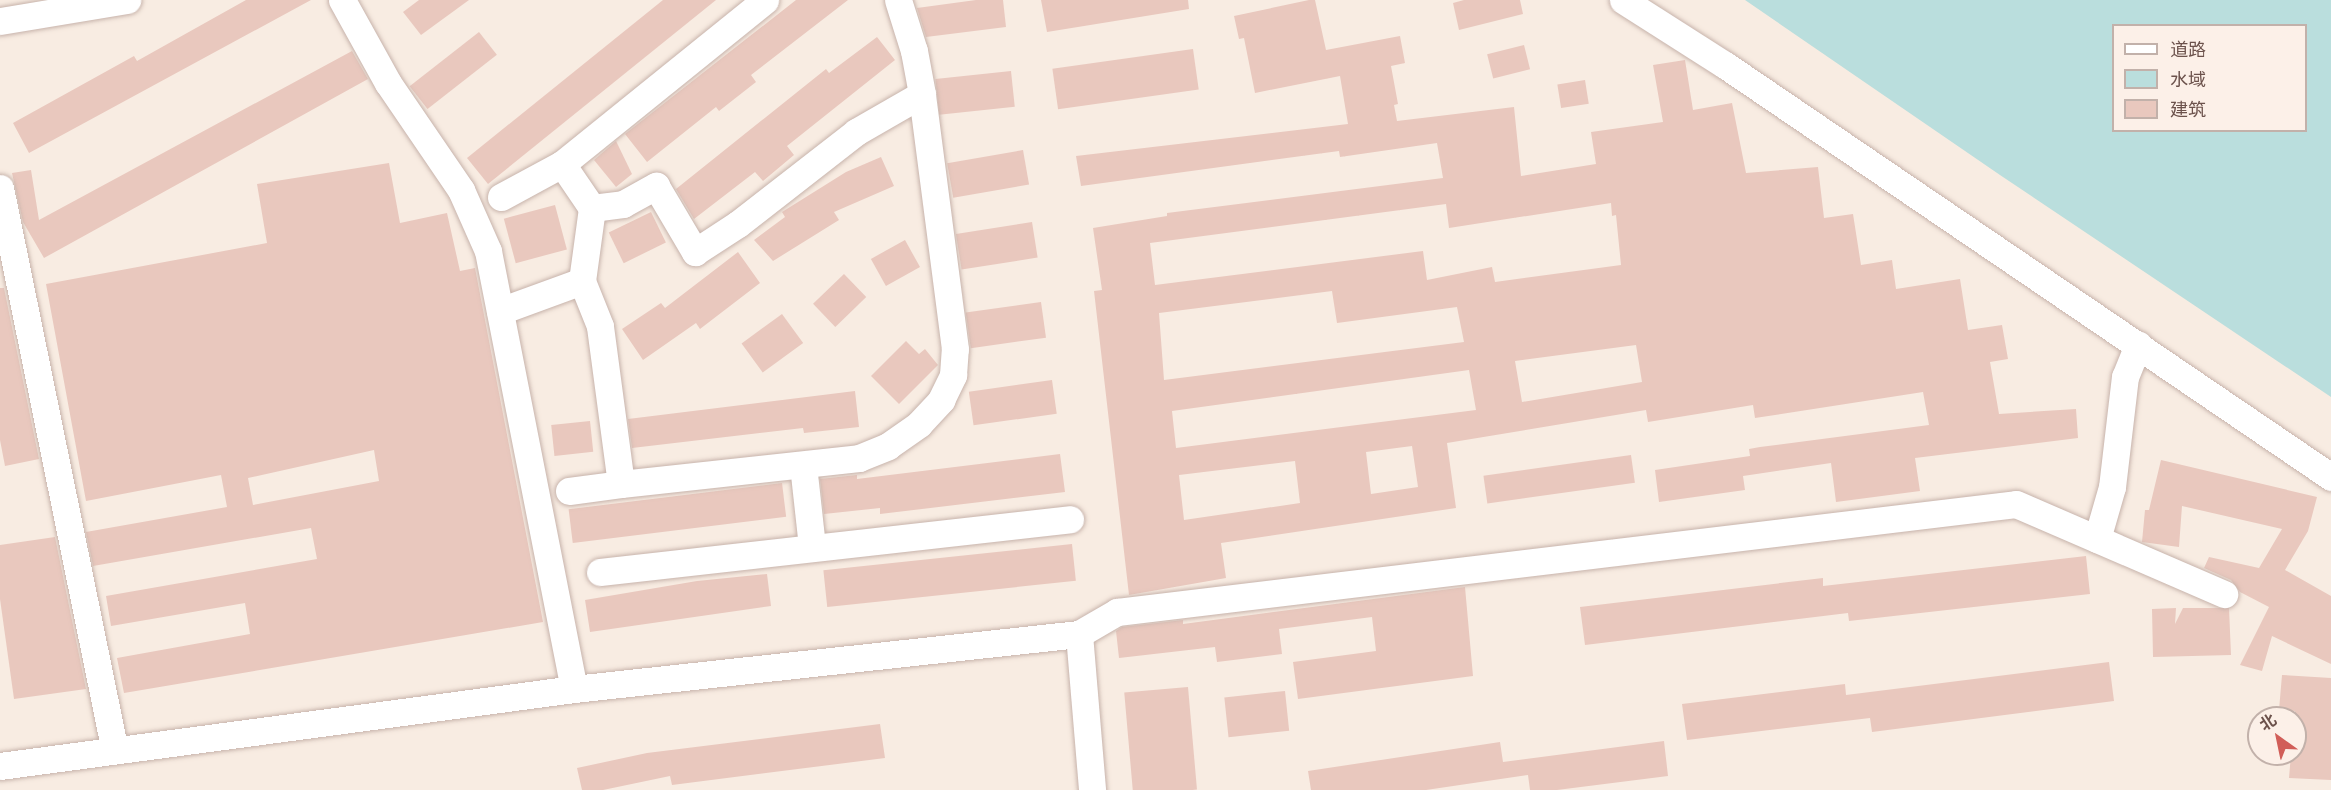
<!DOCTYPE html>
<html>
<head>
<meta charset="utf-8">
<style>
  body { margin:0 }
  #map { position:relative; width:2331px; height:790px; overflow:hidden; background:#f8ece2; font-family:"Source Sans 3","Noto Sans SC",sans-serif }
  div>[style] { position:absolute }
  .water>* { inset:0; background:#badedd }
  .building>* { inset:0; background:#e9c8be; transform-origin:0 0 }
  .roads { filter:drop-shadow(0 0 2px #c7b3ab) drop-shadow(0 0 2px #c7b3ab) }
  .minor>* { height:27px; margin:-13.5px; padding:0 13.5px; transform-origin:13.5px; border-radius:13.5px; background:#fff }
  span { translate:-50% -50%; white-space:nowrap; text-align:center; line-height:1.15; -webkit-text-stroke:5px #fcf0e8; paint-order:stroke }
  .legend { position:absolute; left:2112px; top:24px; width:195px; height:108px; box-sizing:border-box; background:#fcf0e8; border:2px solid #c2b1aa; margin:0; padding:8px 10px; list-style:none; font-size:18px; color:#6c524c }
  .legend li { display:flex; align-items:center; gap:12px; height:30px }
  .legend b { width:30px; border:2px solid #c2b1aa }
  .north { position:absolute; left:2247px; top:706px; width:60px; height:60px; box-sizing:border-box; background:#fcf0e8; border:2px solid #c2b1aa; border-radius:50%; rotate:327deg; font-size:16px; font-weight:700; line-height:24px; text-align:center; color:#6c524c }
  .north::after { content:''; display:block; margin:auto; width:21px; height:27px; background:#d15e58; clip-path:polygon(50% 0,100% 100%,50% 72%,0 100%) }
</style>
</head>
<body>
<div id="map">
  <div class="water">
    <i style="clip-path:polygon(evenodd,1745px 0,2331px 0,2331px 397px,2000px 175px,1745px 0,2114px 26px,2306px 26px,2306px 130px,2114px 130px,2114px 26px)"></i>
  </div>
  <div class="building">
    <i style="clip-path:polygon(246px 0,311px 0,29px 153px,13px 123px,134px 56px,137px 61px)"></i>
    <i style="clip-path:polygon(419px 0,469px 0,421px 35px,403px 12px)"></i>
    <i style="clip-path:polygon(663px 0,716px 0,488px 184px,467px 158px)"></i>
    <i style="clip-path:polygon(796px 0,848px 0,751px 75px,756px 82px,719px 111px,716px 107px,647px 162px,625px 134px)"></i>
    <i style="clip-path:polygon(976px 0,1003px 0,1006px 27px,926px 37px,917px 8px)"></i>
    <i style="clip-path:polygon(1041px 0,1188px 0,1189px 9px,1047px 32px)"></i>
    <i style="clip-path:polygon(evenodd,1309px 0,1315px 0,1326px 50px,1400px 36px,1405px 63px,1391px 66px,1398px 104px,1394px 105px,1397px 121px,1514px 107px,1521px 176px,1596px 164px,1591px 132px,1663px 122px,1653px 65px,1685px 60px,1693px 110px,1732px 103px,1746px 173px,1818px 167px,1824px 218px,1853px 214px,1861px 265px,1892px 260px,1896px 289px,1960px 279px,1968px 330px,2002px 325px,2008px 359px,1990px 362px,1999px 414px,2076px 409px,2078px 438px,1915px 458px,1920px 491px,1836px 502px,1831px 463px,1743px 476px,1745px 490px,1659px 502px,1655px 470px,1750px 456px,1749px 449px,1760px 447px,1929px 425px,1923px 392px,1755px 418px,1753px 405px,1648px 422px,1646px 410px,1447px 443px,1456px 508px,1221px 543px,1226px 578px,1129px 595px,1094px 291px,1102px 290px,1093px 228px,1167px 216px,1167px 213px,1443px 178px,1437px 143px,1340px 157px,1339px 151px,1081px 186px,1076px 156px,1348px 124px,1340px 76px,1255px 93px,1244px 38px,1239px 39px,1234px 16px,1309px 0,1611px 203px,1612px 216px,1616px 215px,1621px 265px,1495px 282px,1492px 267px,1427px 280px,1423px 251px,1155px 285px,1150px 243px,1446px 204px,1449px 228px,1611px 203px,1309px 0,1332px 291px,1337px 323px,1457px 307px,1464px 342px,1164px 380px,1159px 313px,1332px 291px,1309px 0,1636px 345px,1642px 382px,1522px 402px,1515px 361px,1636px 345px,1309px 0,1469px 370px,1476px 410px,1176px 448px,1172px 411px,1469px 370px,1309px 0,1412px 446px,1418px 487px,1371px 494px,1366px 452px,1412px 446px,1309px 0,1295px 461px,1300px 503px,1184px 520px,1179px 475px,1295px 461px)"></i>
    <i style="clip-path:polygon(1464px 0,1520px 0,1523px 14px,1459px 30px,1453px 3px)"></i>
    <i style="left:479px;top:32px;width:29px;height:88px;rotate:52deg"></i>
    <i style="clip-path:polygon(877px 37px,895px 60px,787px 146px,794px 155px,763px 181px,755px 172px,694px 219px,676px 189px,826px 69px,829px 73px)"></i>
    <i style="left:1524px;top:45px;width:25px;height:38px;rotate:76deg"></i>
    <i style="left:1193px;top:49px;width:41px;height:142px;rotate:82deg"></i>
    <i style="clip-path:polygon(352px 51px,368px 79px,44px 258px,23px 222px,12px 173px,31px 170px,39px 220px)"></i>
    <i style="left:1011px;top:71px;width:36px;height:76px;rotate:84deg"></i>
    <i style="left:1585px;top:80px;width:24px;height:28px;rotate:81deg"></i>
    <i style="clip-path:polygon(616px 141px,632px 174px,616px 187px,594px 160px)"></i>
    <i style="left:1023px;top:150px;width:35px;height:77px;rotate:80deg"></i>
    <i style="clip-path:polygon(881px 157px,894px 186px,834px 212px,839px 220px,773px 261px,754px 240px,785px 217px,782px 212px,846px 172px)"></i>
    <i style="clip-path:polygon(evenodd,389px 163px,400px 223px,447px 213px,460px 271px,475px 268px,543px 622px,124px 693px,117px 658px,250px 634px,245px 603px,111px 626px,106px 596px,317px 559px,311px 528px,93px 566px,86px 532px,227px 507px,221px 475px,86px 501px,46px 284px,267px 243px,257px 184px,389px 163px,374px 450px,379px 481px,253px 505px,248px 478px,374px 450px)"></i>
    <i style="left:555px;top:205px;width:46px;height:53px;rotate:75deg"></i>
    <i style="left:651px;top:212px;width:34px;height:47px;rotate:64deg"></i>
    <i style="left:1032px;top:222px;width:36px;height:77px;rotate:81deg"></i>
    <i style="left:905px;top:240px;width:31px;height:39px;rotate:61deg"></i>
    <i style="clip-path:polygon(738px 252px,760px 283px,700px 329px,696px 323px,643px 360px,622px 329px,661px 303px,665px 308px)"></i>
    <i style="left:844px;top:274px;width:32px;height:43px;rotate:46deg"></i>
    <i style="clip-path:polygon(0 288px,4px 288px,39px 459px,5px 466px,0 440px)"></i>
    <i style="left:1041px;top:302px;width:36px;height:76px;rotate:82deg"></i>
    <i style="left:782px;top:314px;width:36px;height:50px;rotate:54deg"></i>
    <i style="clip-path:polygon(906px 341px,919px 354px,925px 349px,938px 365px,899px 404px,871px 376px)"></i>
    <i style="left:1052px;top:380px;width:34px;height:84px;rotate:82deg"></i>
    <i style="clip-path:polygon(855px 391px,859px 427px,804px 433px,803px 428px,632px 448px,628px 419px)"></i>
    <i style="left:590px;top:421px;width:31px;height:39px;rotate:84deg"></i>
    <i style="clip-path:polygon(1060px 454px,1065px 492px,880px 514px,880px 508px,824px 514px,820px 479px,857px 475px,857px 479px)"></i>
    <i style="left:1631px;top:455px;width:28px;height:149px;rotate:82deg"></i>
    <i style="clip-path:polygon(2161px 460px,2317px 497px,2308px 531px,2285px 570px,2331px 596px,2331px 664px,2272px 636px,2262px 671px,2240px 665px,2269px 607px,2240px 592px,2231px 580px,2204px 568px,2209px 557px,2259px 568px,2282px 529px,2182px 506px,2179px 547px,2142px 542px,2145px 510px,2149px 510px)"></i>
    <i style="left:782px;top:483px;width:34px;height:215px;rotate:83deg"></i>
    <i style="clip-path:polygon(55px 537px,86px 689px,14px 699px,0 599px,0 545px)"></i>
    <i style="left:1072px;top:544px;width:37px;height:250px;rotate:84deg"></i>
    <i style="clip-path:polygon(2086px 556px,2090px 594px,1849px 621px,1848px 613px,1585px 645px,1580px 607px,1823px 578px,1823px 586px)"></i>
    <i style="clip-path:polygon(767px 574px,771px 606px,590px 632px,585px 600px,697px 581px)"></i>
    <i style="clip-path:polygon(1465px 587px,1473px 676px,1298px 699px,1293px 662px,1376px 651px,1372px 617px,1279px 629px,1282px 654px,1217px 662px,1215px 647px,1119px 658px,1116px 631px,1122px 627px,1183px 620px,1183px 624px)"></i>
    <i style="clip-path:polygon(2176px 608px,2175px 624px,2183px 608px,2229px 608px,2231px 655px,2153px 657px,2152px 609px)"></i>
    <i style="clip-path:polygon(2109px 662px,2114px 701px,1872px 732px,1870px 718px,1687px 740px,1682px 704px,1845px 684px,1846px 695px)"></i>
    <i style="clip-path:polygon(2282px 675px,2331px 678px,2331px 780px,2289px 778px,2291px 754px,2295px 754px,2295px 711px,2279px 710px)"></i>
    <i style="left:1188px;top:687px;width:103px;height:64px;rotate:85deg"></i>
    <i style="left:1285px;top:691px;width:40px;height:61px;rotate:84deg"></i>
    <i style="clip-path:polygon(880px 724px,885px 758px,672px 785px,670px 776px,603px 790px,582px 790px,577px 768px,647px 753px)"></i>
    <i style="clip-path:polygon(1664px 741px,1668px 776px,1557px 790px,1530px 790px,1528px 775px,1426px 790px,1311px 790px,1308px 771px,1500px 742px,1503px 762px)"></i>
  </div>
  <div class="roads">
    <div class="minor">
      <i style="left:342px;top:0;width:95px;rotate:61deg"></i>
      <i style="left:388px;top:83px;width:130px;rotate:55.7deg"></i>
      <i style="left:461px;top:190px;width:67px;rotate:66.1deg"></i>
      <i style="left:488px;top:251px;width:446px;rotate:78.9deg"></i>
      <i style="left:1623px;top:0;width:121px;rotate:32.5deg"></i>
      <i style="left:1725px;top:65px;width:733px;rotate:34.21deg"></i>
      <i style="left:0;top:21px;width:129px;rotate:-9.4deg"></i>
      <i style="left:562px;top:164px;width:53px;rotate:55.7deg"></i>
      <i style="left:592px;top:208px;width:31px;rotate:-7deg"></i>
      <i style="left:623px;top:204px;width:38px;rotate:-29deg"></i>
      <i style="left:656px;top:186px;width:77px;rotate:59.4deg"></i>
      <i style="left:695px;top:252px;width:51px;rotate:-33.1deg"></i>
      <i style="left:738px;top:224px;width:150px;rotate:-37.9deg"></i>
      <i style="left:856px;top:132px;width:76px;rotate:-29.9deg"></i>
      <i style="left:0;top:188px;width:571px;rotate:78.47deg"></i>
      <i style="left:501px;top:197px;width:69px;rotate:-28.4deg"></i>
      <i style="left:562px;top:164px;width:261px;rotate:-38.9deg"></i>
      <i style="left:500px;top:311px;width:87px;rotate:-20.1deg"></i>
      <i style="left:803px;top:465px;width:81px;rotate:83.7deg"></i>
      <i style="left:621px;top:484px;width:239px;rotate:-6.2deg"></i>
      <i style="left:859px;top:458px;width:31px;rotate:-22deg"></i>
      <i style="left:888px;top:446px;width:38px;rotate:-35deg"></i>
      <i style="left:919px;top:424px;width:33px;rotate:-47deg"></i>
      <i style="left:941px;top:400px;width:28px;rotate:-64deg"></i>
      <i style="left:953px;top:375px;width:26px;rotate:-86deg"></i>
      <i style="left:955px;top:349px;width:257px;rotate:-97.4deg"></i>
      <i style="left:922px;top:94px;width:44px;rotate:-100.5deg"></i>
      <i style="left:914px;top:51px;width:53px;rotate:-107.4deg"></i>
      <i style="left:569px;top:491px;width:52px;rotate:-7.7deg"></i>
      <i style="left:621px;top:484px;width:159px;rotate:-97.6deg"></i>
      <i style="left:600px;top:326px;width:48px;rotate:-111.8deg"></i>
      <i style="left:582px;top:281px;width:74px;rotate:-82.2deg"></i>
      <i style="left:2097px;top:539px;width:54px;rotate:-73.9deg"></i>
      <i style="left:2112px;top:487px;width:111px;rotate:-83.3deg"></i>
      <i style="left:2125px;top:377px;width:35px;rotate:-68deg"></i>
      <i style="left:600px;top:572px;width:473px;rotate:-6.4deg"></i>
      <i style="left:1079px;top:634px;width:157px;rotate:85.2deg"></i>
      <i style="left:0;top:766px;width:579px;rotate:-7.64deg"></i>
      <i style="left:574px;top:689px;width:508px;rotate:-6.22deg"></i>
      <i style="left:1079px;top:634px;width:44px;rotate:-30.1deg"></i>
      <i style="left:1117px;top:612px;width:905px;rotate:-6.85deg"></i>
      <i style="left:2016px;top:504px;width:227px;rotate:23.4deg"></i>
    </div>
  </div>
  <ul class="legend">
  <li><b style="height:8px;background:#fff"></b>道路</li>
  <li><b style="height:16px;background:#badedd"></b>水域</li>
  <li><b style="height:16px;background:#e9c8be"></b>建筑</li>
  </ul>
  <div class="north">北</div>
</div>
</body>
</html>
